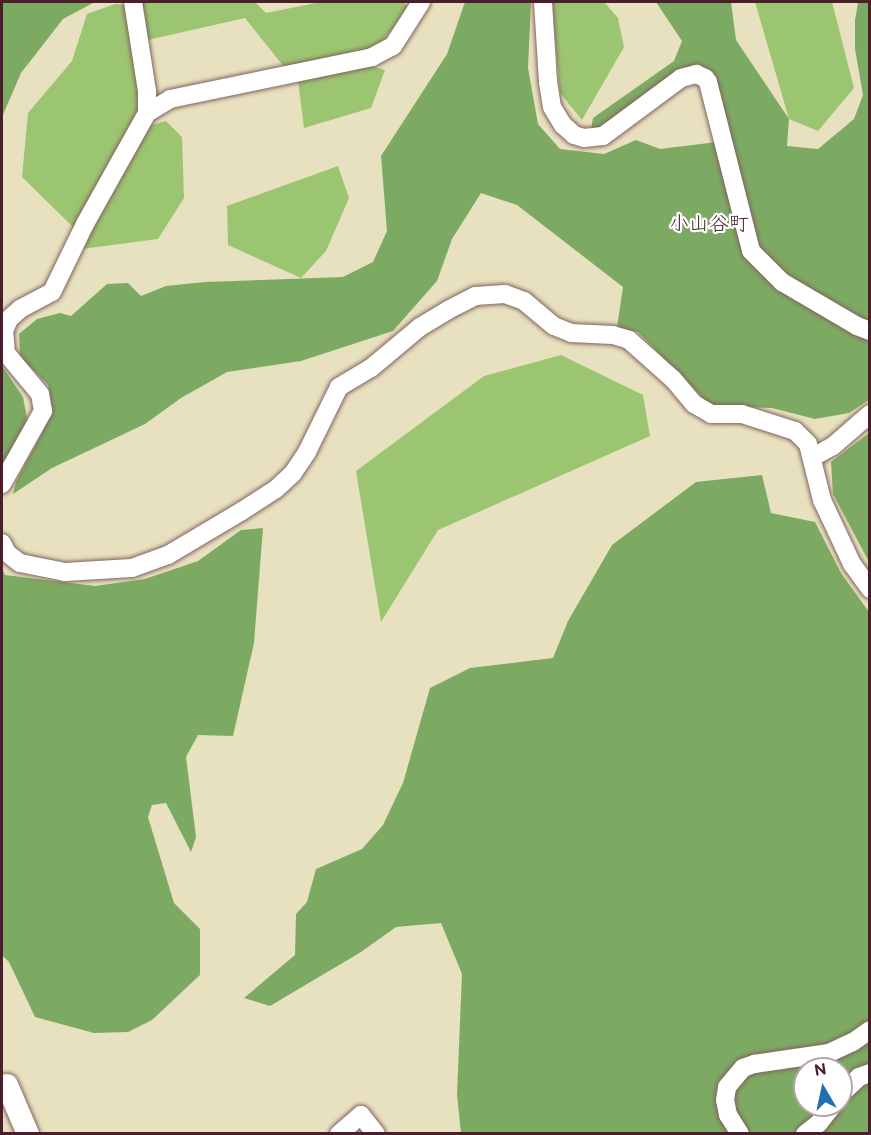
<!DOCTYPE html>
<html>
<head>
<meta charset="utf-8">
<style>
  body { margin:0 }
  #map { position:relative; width:871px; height:1135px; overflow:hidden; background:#e8e1bf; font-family:"Balsamiq Sans","Klee One",sans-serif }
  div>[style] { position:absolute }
  .green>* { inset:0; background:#9cc571 }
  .forest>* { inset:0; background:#7daa63 }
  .roads { filter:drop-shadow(0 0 2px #81635f) drop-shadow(0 0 2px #81635f) }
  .minor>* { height:18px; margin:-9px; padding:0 9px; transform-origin:9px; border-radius:9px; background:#fff }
  .tertiary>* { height:22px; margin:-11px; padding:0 11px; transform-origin:11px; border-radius:11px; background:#fff }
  span { translate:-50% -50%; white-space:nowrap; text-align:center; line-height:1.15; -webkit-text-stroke:4.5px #fff; paint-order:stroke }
  .quarter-label { font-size:20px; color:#4a1f2b }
  .frame { position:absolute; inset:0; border:3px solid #4a1f2b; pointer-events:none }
  .north { position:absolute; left:793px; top:1057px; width:60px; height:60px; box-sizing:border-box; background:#fff; border:2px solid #b7a5aa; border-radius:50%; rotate:351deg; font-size:16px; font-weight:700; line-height:24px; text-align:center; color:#4a1f2b }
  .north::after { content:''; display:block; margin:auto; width:21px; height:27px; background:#1f6fb2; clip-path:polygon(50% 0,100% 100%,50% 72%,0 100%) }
</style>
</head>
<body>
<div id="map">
  <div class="green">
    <i style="clip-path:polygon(136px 2px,255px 2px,266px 13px,321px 2px,403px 2px,410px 9px,375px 49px,284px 67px,245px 18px,139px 42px)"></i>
    <i style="clip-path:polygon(552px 2px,604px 2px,618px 18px,624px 47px,582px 120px,560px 93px)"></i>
    <i style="clip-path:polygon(755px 2px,832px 2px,854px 88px,818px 131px,789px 119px)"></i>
    <i style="clip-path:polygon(115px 4px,125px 5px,140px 107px,74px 228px,22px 177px,28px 113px,72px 61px,87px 14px)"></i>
    <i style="clip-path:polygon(371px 66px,385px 70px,371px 108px,304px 128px,298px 81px)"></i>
    <i style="clip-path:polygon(166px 121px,182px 137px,184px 198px,158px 239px,74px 250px,148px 126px)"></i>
    <i style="clip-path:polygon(338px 166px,349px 198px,326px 251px,301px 278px,228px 245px,227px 206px)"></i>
    <i style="clip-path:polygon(561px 355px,643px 395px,650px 436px,438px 530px,381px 622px,356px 471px,484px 376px)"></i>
  </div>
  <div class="forest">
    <i style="clip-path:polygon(2px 2px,93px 3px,63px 19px,21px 73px,2px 117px)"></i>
    <i style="clip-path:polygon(465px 2px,531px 2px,528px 68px,538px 124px,560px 149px,604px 154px,636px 140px,660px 149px,717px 142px,748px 253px,869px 335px,869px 400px,849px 413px,815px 419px,772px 408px,711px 406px,638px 332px,617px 327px,623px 287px,517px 205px,481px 193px,452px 239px,437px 281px,393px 331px,301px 361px,227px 372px,181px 398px,145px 424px,52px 468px,13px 494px,16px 482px,53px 412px,48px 385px,20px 356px,19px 334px,37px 319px,60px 313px,71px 316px,107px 284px,128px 283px,141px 296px,166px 286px,205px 282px,343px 277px,373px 262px,387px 231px,381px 156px,447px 54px)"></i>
    <i style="clip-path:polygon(656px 2px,731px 2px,736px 40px,789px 119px,787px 146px,818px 149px,854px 119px,863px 95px,855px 49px,855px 20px,858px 3px,869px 2px,869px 326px,785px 278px,755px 250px,709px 72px,614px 126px,591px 129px,593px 118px,674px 61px,682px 41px)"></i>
    <i style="clip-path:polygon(2px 366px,23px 397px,28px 423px,2px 464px)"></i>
    <i style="clip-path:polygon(869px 433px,869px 562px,833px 494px,831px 462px)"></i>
    <i style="clip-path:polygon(evenodd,762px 475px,771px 513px,815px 522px,841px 573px,869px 612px,869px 1133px,461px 1133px,457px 1095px,462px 974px,441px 923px,396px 927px,361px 952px,270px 1006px,244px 998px,295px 955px,296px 914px,307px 902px,316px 869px,362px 849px,383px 825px,403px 783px,430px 688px,470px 668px,553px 658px,568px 621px,612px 545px,696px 482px,762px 475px,805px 1069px,841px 1069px,841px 1105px,805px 1105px,805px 1069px)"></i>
    <i style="clip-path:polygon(263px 528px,254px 643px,233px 736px,198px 735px,186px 757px,196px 837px,191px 852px,166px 803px,152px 805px,148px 817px,174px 903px,200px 929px,200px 975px,152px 1020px,128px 1032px,94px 1033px,35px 1017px,9px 962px,2px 955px,2px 568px,5px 575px,95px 586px,145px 579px,198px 561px,241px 530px)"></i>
  </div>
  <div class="roads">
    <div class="minor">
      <i style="left:543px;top:2px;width:80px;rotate:86.4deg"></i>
      <i style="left:548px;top:82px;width:25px;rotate:81deg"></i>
      <i style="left:552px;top:107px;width:21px;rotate:59deg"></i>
      <i style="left:563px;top:125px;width:15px;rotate:42deg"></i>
      <i style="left:574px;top:135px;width:10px;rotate:17deg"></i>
      <i style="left:584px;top:138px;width:19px;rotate:-6deg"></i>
      <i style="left:603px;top:136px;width:97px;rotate:-36.6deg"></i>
      <i style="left:681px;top:78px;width:16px;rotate:-15deg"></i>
      <i style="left:696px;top:74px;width:10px;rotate:24deg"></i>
      <i style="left:705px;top:78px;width:5px;rotate:53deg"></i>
      <i style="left:708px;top:82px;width:174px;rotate:75.7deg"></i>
      <i style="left:751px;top:251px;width:44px;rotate:45deg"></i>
      <i style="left:782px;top:282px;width:87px;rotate:30.4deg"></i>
      <i style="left:857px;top:326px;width:14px;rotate:21deg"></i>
      <i style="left:147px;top:113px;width:27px;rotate:-31deg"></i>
      <i style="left:170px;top:99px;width:206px;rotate:-11.7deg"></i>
      <i style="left:372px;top:57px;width:24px;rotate:-28deg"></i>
      <i style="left:393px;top:46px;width:52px;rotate:-57.5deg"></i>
      <i style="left:813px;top:457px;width:23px;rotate:-29deg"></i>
      <i style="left:833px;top:446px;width:49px;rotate:-40.9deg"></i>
      <i style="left:2px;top:484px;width:84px;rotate:-60.7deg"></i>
      <i style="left:43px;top:411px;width:17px;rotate:-100deg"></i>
      <i style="left:40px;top:394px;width:53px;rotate:-129.7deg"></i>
      <i style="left:6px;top:353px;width:22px;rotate:-95deg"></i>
      <i style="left:4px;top:331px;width:13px;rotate:-67deg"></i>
      <i style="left:9px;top:319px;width:15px;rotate:-42deg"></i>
      <i style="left:20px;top:309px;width:36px;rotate:-28deg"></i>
      <i style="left:52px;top:292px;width:76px;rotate:-64.1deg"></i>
      <i style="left:85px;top:224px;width:127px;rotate:-60.8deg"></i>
      <i style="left:147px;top:113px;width:22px;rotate:-90deg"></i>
      <i style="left:147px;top:91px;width:90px;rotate:-98.9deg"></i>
      <i style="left:2px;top:543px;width:11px;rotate:63deg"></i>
      <i style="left:7px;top:553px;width:16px;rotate:38deg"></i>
      <i style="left:20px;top:563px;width:46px;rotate:11.3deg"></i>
      <i style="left:65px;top:572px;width:67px;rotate:-3.4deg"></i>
      <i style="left:132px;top:568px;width:38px;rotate:-20deg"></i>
      <i style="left:168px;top:555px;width:86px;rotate:-30.7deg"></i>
      <i style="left:242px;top:511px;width:40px;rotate:-32.9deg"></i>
      <i style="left:276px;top:489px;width:23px;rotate:-43deg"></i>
      <i style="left:293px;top:473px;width:25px;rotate:-56deg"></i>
      <i style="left:307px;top:452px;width:72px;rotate:-63.8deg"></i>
      <i style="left:339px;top:387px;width:37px;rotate:-31deg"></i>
      <i style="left:371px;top:368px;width:64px;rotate:-39.9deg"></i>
      <i style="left:420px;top:327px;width:33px;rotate:-31deg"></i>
      <i style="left:448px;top:310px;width:30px;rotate:-27deg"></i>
      <i style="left:475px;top:296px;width:30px;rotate:-4deg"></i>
      <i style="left:505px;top:294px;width:20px;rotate:20deg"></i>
      <i style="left:524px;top:301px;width:39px;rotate:40deg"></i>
      <i style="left:554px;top:326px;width:18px;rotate:22deg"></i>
      <i style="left:571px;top:333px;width:42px;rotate:2.7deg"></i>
      <i style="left:613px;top:335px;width:17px;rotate:17deg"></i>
      <i style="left:629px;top:340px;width:59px;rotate:41.6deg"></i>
      <i style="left:673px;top:379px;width:33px;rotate:50deg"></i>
      <i style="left:694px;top:404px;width:20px;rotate:30deg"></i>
      <i style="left:711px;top:414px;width:31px"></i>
      <i style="left:742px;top:414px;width:56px;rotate:17.8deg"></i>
      <i style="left:795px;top:431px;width:18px;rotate:45deg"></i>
      <i style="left:808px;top:444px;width:58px;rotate:76deg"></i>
      <i style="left:822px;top:500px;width:71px;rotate:64.9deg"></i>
      <i style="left:852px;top:564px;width:31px;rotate:54deg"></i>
      <i style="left:841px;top:1094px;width:25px;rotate:-43deg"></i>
      <i style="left:859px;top:1077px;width:12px;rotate:-20deg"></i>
      <i style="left:339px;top:1134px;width:29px;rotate:-41deg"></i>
      <i style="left:361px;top:1115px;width:24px;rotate:52deg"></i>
      <i style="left:740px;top:1134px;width:22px;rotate:-122deg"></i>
      <i style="left:728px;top:1115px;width:15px;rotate:-101deg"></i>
      <i style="left:725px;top:1100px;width:13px;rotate:-81deg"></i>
      <i style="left:727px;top:1087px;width:25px;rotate:-50deg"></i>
      <i style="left:743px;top:1068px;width:12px;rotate:-20deg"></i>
      <i style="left:754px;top:1064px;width:76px;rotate:-8.3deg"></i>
      <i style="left:829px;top:1053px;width:26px;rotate:-25deg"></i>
      <i style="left:853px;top:1042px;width:21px;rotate:-35deg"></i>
      <i style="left:805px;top:1134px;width:18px;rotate:-38deg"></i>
      <i style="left:819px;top:1123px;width:23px;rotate:-52deg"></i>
    </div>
    <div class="tertiary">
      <i style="left:7px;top:1085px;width:53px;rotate:66.8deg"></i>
    </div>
  </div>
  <div class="quarter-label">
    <span style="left:709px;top:224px">小山谷町</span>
  </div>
  <div class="frame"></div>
  <div class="north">N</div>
</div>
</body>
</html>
